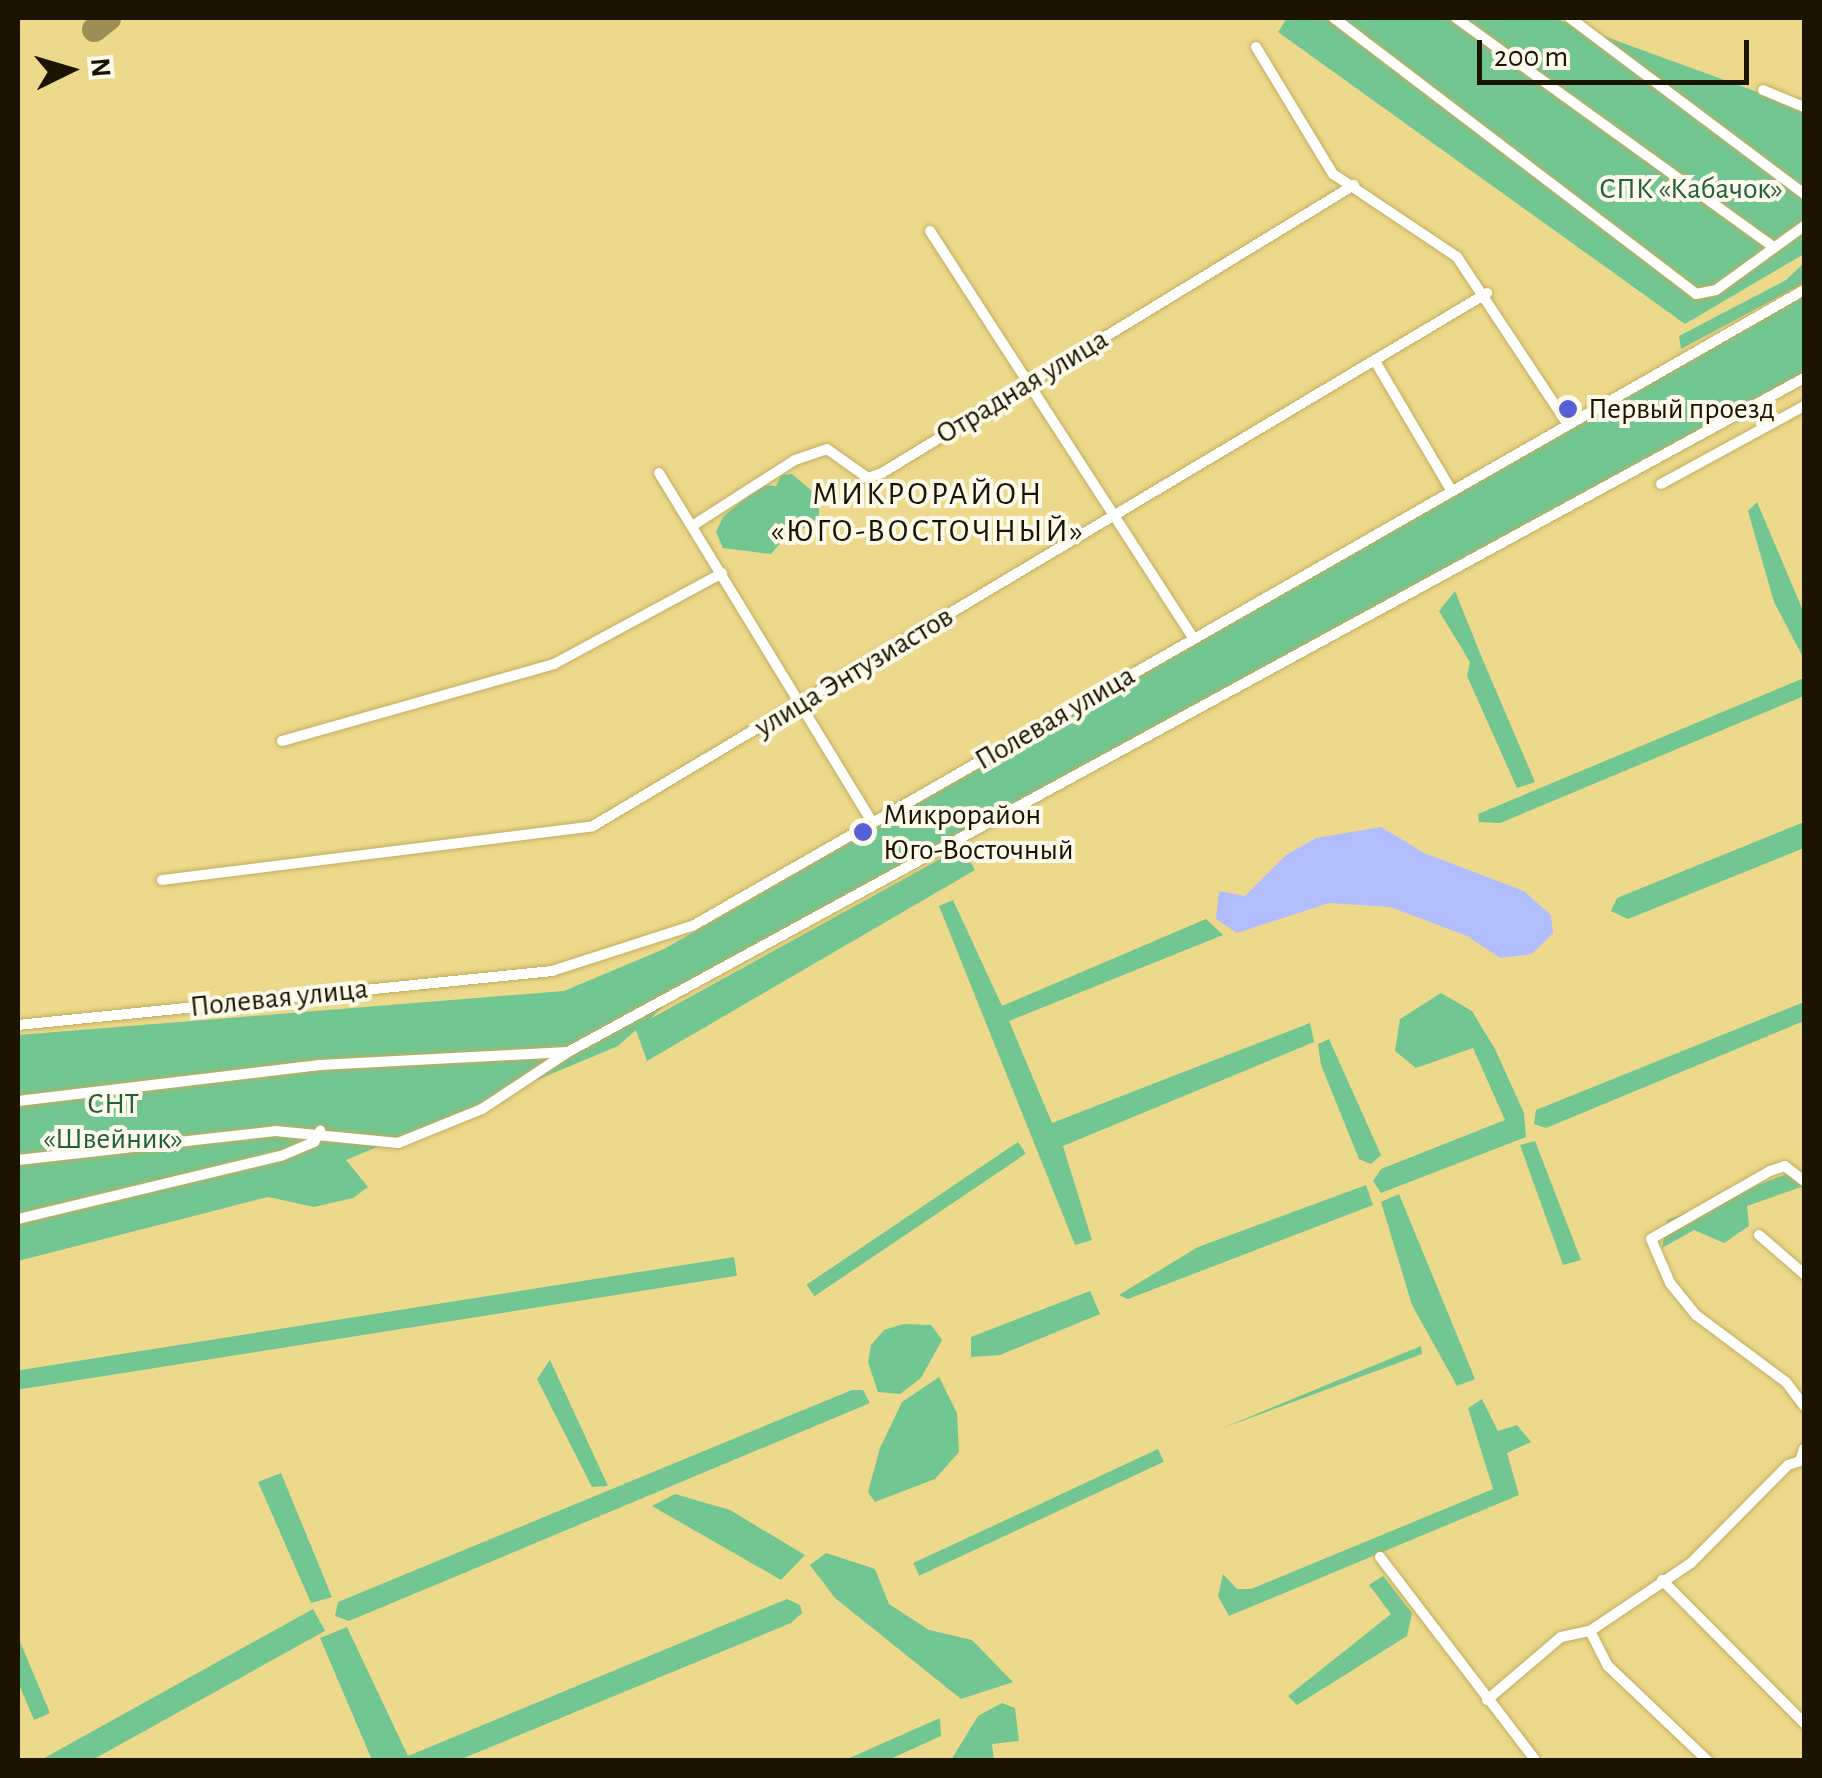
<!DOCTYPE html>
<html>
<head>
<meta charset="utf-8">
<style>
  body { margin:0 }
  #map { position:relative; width:1822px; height:1778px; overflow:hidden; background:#edd98b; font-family:"Alegreya Sans",sans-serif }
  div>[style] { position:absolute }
  .green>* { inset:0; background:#71c692; transform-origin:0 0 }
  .water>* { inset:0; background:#b1bdfd }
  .taxiway>* { height:25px; margin:-12.5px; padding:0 12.5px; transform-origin:12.5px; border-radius:12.5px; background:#9c8e56 }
  .roads { filter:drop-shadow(0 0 2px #c0ad5f) drop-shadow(0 0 2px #c0ad5f) }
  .minor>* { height:10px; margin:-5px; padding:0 5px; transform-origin:5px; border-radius:5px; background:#fff }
  .dots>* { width:28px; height:28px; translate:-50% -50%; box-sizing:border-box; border:5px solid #fefaeb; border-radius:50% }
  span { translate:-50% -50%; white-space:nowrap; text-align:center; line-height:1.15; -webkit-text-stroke:8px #fefaeb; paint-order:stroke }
  .park-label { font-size:30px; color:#21603d }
  .street-label { font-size:30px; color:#1a1400 }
  .poi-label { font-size:30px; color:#1a1400 }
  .left { translate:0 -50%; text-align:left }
  .neighbourhood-label { font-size:32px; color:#1a1400; letter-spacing:2.5px }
  .frame { position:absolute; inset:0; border:20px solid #1a1400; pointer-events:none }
  .north { position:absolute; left:20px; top:20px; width:100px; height:100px; -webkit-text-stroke:8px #fefaeb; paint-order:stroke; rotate:85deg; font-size:28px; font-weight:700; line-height:40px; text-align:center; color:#1a1400 }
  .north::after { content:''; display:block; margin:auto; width:35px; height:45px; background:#1a1400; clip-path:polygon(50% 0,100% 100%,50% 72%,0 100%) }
  .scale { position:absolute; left:1477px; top:40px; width:272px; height:45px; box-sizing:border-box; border:5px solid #1a1400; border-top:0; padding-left:12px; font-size:30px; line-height:35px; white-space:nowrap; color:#1a1400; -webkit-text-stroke:8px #fefaeb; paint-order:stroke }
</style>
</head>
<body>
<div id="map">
  <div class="green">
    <i style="clip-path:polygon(1287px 18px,1554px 18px,1804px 109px,1804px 254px,1685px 324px,1278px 32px)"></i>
    <i style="clip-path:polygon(1804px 263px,1804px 283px,1681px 349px,1679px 336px,1786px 280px)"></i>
    <i style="clip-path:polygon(1804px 295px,1804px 379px,672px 998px,650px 1019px,962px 847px,975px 870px,647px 1061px,636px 1030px,618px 1046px,346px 1160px,368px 1187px,353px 1198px,314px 1207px,268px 1197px,18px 1261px,18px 1035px,564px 991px,664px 949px)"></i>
    <i style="clip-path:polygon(792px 474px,819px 497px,819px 515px,808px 527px,790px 532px,771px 554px,723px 548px,716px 532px,723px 517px,760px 485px,776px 486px,781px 475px)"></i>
    <i style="clip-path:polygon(1757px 502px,1804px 613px,1804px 659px,1774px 602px,1748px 511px)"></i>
    <i style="clip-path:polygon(1455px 591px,1482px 658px,1535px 782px,1517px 788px,1467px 676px,1470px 662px,1439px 611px)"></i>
    <i style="clip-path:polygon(1804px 678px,1804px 696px,1500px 823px,1479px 822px,1478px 814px)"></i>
    <i style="clip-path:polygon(1804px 822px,1804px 848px,1628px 919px,1611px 911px,1617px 898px)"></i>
    <i style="clip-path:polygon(953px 900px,1002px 1006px,1206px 919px,1223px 935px,1009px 1021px,1052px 1123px,1310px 1023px,1314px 1042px,1063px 1146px,1092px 1240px,1075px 1245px,939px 906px)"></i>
    <i style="clip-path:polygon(1441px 993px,1472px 1011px,1495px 1049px,1524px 1113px,1526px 1137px,1381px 1193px,1373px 1181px,1381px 1169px,1505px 1120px,1473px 1048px,1416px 1068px,1395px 1051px,1400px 1019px)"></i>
    <i style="clip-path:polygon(1804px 1002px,1804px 1021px,1546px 1128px,1534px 1124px,1536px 1110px)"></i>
    <i style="clip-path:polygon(1329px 1039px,1381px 1155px,1371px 1164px,1359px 1159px,1321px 1065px,1318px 1044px)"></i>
    <i style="clip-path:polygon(1535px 1141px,1581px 1260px,1563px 1265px,1520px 1145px)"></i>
    <i style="left:1018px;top:1142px;width:14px;height:255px;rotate:56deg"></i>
    <i style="clip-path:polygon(1792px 1172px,1804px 1175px,1804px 1186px,1747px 1206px,1749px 1226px,1724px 1243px,1694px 1230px,1662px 1248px,1667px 1220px)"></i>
    <i style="clip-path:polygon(1366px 1185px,1373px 1205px,1128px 1299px,1119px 1295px,1198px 1247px)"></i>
    <i style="clip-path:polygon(1399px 1194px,1475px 1379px,1457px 1386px,1412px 1305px,1381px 1202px)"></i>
    <i style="left:734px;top:1257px;width:19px;height:774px;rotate:81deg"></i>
    <i style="clip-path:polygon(1090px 1291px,1100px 1314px,1000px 1355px,971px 1357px,971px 1337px)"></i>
    <i style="clip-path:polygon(903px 1324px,931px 1325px,942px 1340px,921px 1378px,900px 1394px,878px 1392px,868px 1362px,871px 1345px,884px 1330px)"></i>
    <i style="clip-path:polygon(1421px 1346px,1422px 1354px,1220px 1429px)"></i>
    <i style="clip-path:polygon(550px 1360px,608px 1486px,592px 1487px,537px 1379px)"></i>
    <i style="clip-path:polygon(939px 1377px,957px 1413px,959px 1452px,935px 1479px,875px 1502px,868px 1492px,880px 1448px,902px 1402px)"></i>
    <i style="clip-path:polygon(852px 1390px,863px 1390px,870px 1403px,349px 1621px,335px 1616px,338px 1602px)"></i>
    <i style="clip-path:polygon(1482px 1399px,1498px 1431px,1517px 1425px,1531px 1442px,1507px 1453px,1519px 1495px,1229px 1616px,1218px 1596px,1223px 1574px,1237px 1589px,1251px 1589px,1493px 1489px,1468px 1408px)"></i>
    <i style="left:1158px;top:1449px;width:14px;height:270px;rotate:65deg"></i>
    <i style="clip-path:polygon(281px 1473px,332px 1597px,311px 1603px,258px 1482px)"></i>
    <i style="clip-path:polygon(675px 1494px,730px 1510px,805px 1555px,781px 1580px,652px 1506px)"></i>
    <i style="clip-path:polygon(826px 1553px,875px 1569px,889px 1604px,929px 1630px,972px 1640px,1013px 1682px,961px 1699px,835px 1598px,810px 1565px)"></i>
    <i style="clip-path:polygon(1383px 1576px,1412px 1613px,1407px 1636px,1297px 1705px,1288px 1696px,1391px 1614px,1369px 1585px)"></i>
    <i style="clip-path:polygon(787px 1599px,800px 1605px,802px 1613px,791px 1623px,459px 1760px,372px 1760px,320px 1638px,347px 1627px,408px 1756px)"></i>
    <i style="left:313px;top:1609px;width:25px;height:320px;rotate:61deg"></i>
    <i style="clip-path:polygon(18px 1637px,50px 1713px,34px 1720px,18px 1682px)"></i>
    <i style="clip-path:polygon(1002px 1703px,1015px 1708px,1019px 1741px,992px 1744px,994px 1760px,951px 1760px,978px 1716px)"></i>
    <i style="clip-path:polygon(940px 1718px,941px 1736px,888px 1760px,845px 1760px)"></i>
  </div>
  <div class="water">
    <i style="clip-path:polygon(1381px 827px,1424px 853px,1524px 891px,1551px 915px,1553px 933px,1532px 954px,1500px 958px,1467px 936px,1390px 907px,1329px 903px,1237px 933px,1216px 919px,1219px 891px,1245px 896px,1286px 855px,1316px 838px)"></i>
  </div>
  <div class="taxiway">
    <i style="left:94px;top:29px;width:18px;rotate:-38deg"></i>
  </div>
  <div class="roads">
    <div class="minor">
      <i style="left:1334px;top:18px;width:455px;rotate:37.3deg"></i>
      <i style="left:1696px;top:294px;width:20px;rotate:-11deg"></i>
      <i style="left:1716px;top:290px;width:109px;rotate:-36deg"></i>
      <i style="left:1456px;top:18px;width:391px;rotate:35.8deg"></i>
      <i style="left:1570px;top:18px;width:293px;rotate:36.9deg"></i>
      <i style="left:1256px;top:47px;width:149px;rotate:58.8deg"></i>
      <i style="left:1333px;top:174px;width:149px;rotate:33.8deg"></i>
      <i style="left:1457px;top:257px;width:199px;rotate:56.5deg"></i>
      <i style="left:1763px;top:90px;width:44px;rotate:22.5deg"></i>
      <i style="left:930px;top:231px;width:485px;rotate:57.1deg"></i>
      <i style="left:1375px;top:361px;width:150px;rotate:59.5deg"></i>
      <i style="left:659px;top:473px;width:410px;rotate:58.6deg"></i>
      <i style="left:1661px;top:484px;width:163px;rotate:-28.6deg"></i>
      <i style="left:692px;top:526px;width:122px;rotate:-32.7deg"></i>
      <i style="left:795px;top:460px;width:34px;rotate:-19deg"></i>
      <i style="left:827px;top:449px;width:50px;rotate:35.3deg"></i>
      <i style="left:868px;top:478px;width:15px;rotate:-20deg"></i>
      <i style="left:882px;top:473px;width:553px;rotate:-31.39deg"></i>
      <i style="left:282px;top:741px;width:283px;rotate:-15.8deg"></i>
      <i style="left:554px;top:664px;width:191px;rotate:-28.4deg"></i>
      <i style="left:162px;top:880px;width:434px;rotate:-7.1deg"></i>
      <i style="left:593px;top:826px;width:1041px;rotate:-30.8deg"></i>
      <i style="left:18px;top:1025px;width:537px;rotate:-5.77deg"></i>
      <i style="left:552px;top:971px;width:149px;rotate:-17.9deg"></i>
      <i style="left:694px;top:925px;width:1279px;rotate:-29.77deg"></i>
      <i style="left:18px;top:1101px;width:304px;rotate:-6.8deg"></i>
      <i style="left:320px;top:1065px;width:248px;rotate:-3deg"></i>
      <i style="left:568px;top:1052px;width:1408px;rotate:-28.6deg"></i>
      <i style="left:18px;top:1160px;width:259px;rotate:-6.4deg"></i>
      <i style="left:275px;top:1131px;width:124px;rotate:5.6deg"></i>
      <i style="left:398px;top:1143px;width:91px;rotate:-22deg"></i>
      <i style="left:482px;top:1109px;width:103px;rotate:-33.5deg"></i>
      <i style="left:1804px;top:1181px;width:24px;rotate:-142deg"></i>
      <i style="left:1785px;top:1166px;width:16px;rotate:162deg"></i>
      <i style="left:1770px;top:1171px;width:137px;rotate:150.3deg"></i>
      <i style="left:1651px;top:1239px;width:48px;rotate:66.6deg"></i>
      <i style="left:1670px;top:1283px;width:41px;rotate:50.9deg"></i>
      <i style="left:1696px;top:1315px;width:112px;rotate:36.7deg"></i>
      <i style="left:1786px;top:1382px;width:30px;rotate:53deg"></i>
      <i style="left:18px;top:1219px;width:270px;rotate:-13.5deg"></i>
      <i style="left:281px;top:1156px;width:36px;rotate:-23deg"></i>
      <i style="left:314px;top:1142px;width:13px;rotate:-61deg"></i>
      <i style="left:1759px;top:1235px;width:60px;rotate:40.9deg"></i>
      <i style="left:1380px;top:1557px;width:255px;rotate:52.6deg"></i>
      <i style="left:1662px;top:1580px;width:202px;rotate:45.2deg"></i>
      <i style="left:1590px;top:1631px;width:39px;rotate:63deg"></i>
      <i style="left:1608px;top:1666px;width:137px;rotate:43.5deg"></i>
      <i style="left:1487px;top:1700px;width:97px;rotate:-40.4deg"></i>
      <i style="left:1561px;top:1637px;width:30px;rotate:-12deg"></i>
      <i style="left:1590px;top:1631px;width:122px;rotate:-34deg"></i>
      <i style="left:1691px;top:1563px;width:138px;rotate:-45.3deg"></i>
      <i style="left:1788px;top:1465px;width:13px;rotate:-18deg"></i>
      <i style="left:1800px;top:1461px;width:13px;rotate:-72deg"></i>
    </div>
  </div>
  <div class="dots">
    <i style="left:1568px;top:409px;background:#5760d7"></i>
    <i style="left:863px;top:832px;background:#5760d7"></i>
  </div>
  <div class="park-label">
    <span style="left:1691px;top:189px">СПК «Кабачок»</span>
    <span style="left:113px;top:1121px">СНТ<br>«Швейник»</span>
  </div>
  <div class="street-label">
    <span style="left:1022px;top:387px;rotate:-31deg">Отрадная улица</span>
    <span style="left:854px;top:672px;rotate:-31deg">улица Энтузиастов</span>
    <span style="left:1055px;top:718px;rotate:-30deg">Полевая улица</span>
    <span style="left:279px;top:998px;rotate:-6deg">Полевая улица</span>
  </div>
  <div class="poi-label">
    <span class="left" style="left:1588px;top:409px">Первый проезд</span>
    <span class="left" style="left:883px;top:832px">Микрорайон<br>Юго-Восточный</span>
  </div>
  <div class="neighbourhood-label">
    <span style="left:928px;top:513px">МИКРОРАЙОН<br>«ЮГО-ВОСТОЧНЫЙ»</span>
  </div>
  <div class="frame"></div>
  <div class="north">N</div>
  <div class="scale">200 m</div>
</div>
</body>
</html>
